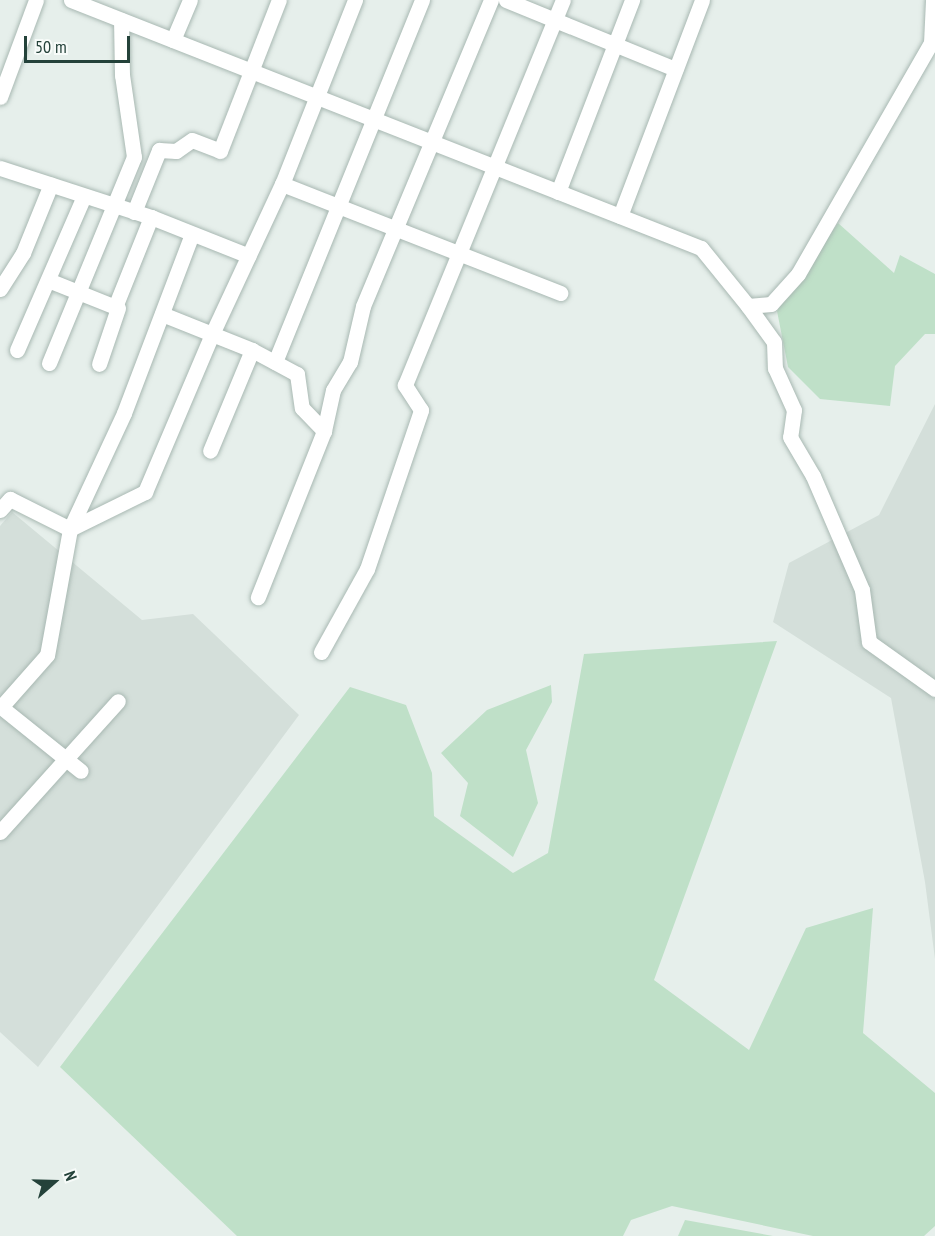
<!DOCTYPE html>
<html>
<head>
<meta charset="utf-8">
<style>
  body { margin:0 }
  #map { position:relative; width:935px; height:1236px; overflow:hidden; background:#e6efeb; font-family:"PT Sans Narrow",sans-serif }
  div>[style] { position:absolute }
  .built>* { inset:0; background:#d4dfda }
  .green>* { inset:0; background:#bfe0c8 }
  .roads { filter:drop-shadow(0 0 2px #a8b8b2) drop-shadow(0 0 2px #a8b8b2) }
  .minor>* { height:15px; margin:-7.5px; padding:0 7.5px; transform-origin:7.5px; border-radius:7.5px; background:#fff }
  span { translate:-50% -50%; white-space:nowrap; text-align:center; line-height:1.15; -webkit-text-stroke:4.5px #f7fbf9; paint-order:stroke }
  .north { position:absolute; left:24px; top:1152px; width:60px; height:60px; -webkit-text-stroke:4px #f7fbf9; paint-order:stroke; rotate:70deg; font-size:16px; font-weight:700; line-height:24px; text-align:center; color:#24423a }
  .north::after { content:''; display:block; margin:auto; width:21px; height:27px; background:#24423a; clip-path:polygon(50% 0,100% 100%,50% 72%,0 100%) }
  .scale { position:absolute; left:24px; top:36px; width:106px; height:27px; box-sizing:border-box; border:3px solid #24423a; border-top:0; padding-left:8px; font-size:18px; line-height:21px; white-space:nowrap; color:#24423a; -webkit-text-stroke:4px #f7fbf9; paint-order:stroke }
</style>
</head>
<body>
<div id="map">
  <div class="built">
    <i style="clip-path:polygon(935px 404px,935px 959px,925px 882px,891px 698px,773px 622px,789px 563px,879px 515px)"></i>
    <i style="clip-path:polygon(12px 512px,142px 620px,193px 614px,299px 715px,38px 1067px,0 1032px,0 526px)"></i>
  </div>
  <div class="green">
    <i style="clip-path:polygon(838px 223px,894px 273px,900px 255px,935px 274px,935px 334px,925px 334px,895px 366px,890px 406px,820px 399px,788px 367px,777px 311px)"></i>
    <i style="clip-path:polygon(777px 641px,654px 980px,749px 1050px,806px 928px,873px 908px,863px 1033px,935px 1093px,935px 1226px,924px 1236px,813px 1236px,672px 1206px,631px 1220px,623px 1236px,237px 1236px,60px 1067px,350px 687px,406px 705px,432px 773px,434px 816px,513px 873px,548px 853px,584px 654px)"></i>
    <i style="clip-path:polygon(551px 685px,552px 702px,526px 750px,538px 803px,513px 857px,460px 816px,468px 783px,441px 753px,487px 710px)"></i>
    <i style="clip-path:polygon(685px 1220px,773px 1236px,678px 1236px)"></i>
  </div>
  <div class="roads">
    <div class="minor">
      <i style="left:71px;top:0;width:677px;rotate:21.49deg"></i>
      <i style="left:701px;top:248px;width:75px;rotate:51deg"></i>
      <i style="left:748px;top:306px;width:23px;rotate:-5deg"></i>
      <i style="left:771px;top:304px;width:40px;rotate:-48deg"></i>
      <i style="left:798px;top:274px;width:267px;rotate:-60.1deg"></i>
      <i style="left:931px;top:43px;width:43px;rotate:-87.3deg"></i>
      <i style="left:355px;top:0;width:198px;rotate:111.6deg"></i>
      <i style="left:282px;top:184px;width:299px;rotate:21.4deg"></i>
      <i style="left:506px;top:0;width:183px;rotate:22.2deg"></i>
      <i style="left:173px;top:40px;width:43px;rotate:-67deg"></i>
      <i style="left:0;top:97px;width:103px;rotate:-69.6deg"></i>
      <i style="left:0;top:168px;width:159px;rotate:18deg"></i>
      <i style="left:151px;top:217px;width:105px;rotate:21.7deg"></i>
      <i style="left:558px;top:192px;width:206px;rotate:-68.9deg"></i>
      <i style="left:134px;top:212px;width:67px;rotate:-68deg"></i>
      <i style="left:159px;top:150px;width:17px;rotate:3deg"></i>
      <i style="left:176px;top:151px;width:19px;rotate:-35deg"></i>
      <i style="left:192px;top:140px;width:30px;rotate:21deg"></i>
      <i style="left:220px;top:151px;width:162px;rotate:-68.7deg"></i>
      <i style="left:620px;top:216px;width:231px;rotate:-69.2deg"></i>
      <i style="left:48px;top:280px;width:75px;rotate:21.8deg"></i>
      <i style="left:118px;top:308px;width:59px;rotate:108.7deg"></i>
      <i style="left:0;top:289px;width:43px;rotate:-57.4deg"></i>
      <i style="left:23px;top:253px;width:74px;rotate:-67.9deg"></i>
      <i style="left:748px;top:306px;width:44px;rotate:54.2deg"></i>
      <i style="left:774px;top:342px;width:26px;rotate:88deg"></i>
      <i style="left:775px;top:368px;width:46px;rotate:65.7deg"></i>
      <i style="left:794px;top:410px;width:27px;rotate:98deg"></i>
      <i style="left:790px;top:437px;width:45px;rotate:59.5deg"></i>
      <i style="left:813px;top:476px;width:124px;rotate:66.7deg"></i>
      <i style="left:862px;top:590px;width:52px;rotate:82.3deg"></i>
      <i style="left:869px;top:642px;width:81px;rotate:35.5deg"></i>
      <i style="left:115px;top:307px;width:97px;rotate:-68.2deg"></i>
      <i style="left:162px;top:314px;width:97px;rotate:21.8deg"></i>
      <i style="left:252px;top:350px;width:109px;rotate:112.6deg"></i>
      <i style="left:17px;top:350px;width:168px;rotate:-66.5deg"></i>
      <i style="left:252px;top:350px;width:51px;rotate:28.1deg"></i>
      <i style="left:297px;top:374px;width:34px;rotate:82deg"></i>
      <i style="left:302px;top:408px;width:32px;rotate:46deg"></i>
      <i style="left:324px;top:431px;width:179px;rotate:111.7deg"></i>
      <i style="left:275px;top:362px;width:391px;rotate:-67.9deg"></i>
      <i style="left:49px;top:363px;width:223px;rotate:-67.6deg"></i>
      <i style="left:134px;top:157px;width:83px;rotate:-98.3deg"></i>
      <i style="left:122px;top:75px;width:55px;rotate:-91deg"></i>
      <i style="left:324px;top:431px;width:42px;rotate:-77.6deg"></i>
      <i style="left:333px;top:390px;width:33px;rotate:-59deg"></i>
      <i style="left:350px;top:362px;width:57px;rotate:-76.9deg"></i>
      <i style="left:363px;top:306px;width:332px;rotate:-67.3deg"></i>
      <i style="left:0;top:510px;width:15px;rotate:-48deg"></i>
      <i style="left:10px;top:499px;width:67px;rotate:26.6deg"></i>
      <i style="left:70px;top:529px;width:128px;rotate:100.3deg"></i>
      <i style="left:47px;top:655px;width:69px;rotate:131.5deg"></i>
      <i style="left:1px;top:707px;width:102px;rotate:38.7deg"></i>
      <i style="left:70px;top:529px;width:84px;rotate:-26.3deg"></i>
      <i style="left:145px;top:492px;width:172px;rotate:-67deg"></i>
      <i style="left:212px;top:334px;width:166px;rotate:-65deg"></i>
      <i style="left:70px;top:529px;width:128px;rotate:-65deg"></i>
      <i style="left:124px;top:413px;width:191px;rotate:-69.2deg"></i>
      <i style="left:321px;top:652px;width:95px;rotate:-61deg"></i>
      <i style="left:367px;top:569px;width:168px;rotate:-71.2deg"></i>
      <i style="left:421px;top:410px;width:30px;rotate:-123deg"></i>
      <i style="left:405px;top:385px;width:416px;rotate:-67.7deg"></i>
      <i style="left:0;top:832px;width:176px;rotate:-48deg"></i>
    </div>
  </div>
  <div class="north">N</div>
  <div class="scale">50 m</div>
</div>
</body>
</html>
